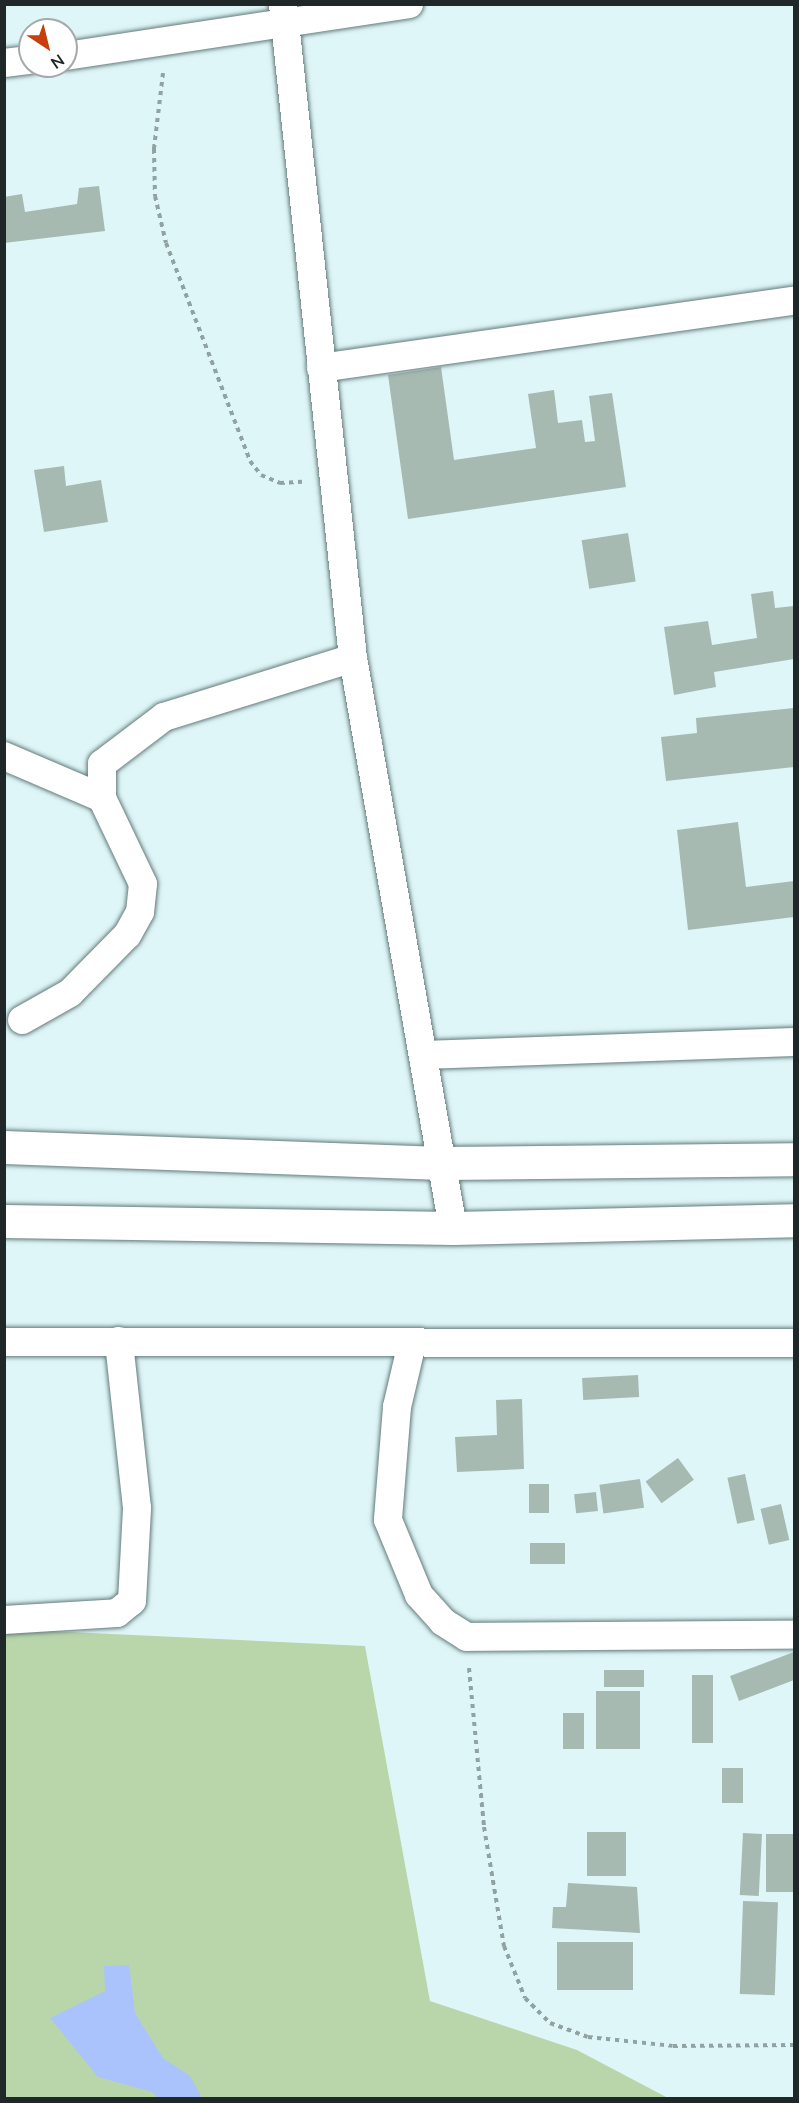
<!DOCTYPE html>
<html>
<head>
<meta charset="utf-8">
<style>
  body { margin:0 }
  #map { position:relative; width:799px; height:2103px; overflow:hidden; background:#def6f7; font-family:"Nunito Sans",sans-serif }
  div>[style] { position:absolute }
  .green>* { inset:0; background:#b9d6ab }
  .water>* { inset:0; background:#abc3fc }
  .building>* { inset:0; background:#a6bab2; transform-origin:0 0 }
  .path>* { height:4px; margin-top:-2px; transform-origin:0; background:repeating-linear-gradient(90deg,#91a2a3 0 4.5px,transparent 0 9px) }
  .roads { filter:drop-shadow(0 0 2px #657b7c) drop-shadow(0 0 2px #657b7c) }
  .minor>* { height:28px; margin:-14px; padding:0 14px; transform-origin:14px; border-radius:14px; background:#fff }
  .primary>* { height:33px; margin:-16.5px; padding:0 16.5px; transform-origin:16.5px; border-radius:16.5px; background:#fff }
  span { translate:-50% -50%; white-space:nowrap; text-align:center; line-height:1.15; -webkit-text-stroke:4.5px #fff; paint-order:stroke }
  .frame { position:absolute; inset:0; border:6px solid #1f2728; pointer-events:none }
  .north { position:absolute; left:18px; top:18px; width:60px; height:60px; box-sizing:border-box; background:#fff; border:2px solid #a5a9a9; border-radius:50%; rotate:145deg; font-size:16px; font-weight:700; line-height:24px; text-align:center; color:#1f2728 }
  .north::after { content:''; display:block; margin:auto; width:21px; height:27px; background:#c7400b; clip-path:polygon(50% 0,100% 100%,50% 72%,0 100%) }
</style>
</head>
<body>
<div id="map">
  <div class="green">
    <i style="clip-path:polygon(5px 1629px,365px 1646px,430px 2001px,577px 2050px,668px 2098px,5px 2098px)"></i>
  </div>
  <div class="water">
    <i style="clip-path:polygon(129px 1965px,135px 2013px,163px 2058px,190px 2076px,202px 2098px,158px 2098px,152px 2092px,98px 2077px,50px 2018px,105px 1991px,104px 1966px)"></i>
  </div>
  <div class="building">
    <i style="clip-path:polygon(99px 186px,105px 231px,4px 243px,4px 197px,22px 194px,25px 212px,77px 204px,79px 188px)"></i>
    <i style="clip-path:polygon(441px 367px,454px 460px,536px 448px,528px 394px,554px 390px,558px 423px,582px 420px,585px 442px,595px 441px,589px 396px,612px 393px,626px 487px,408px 519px,388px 375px)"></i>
    <i style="clip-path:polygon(64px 466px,66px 486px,101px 480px,108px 522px,44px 532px,34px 470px)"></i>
    <i style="left:628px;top:533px;width:49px;height:47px;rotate:81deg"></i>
    <i style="clip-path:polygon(773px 591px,775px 608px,794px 606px,794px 659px,714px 672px,716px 687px,674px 695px,664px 627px,708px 621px,712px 645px,757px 638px,751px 594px)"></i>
    <i style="clip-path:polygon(794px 708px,794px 767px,666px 781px,661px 737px,697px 733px,696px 718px)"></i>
    <i style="clip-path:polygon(738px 822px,746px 887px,794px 881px,794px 917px,688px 930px,677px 830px)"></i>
    <i style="left:638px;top:1375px;width:22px;height:56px;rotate:87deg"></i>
    <i style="clip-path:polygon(522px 1399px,524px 1469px,457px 1472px,455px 1437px,497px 1435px,496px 1400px)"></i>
    <i style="left:678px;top:1458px;width:27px;height:40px;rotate:54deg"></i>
    <i style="left:745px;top:1474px;width:47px;height:18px;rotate:78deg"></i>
    <i style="left:640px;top:1479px;width:29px;height:41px;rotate:82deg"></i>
    <i style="left:529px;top:1484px;width:20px;height:29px"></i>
    <i style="left:596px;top:1492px;width:19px;height:22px;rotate:84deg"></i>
    <i style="left:781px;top:1504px;width:37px;height:21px;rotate:77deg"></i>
    <i style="left:565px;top:1543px;width:21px;height:35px;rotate:90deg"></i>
    <i style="clip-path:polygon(794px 1652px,794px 1680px,739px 1701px,730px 1676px)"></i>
    <i style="left:604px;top:1670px;width:40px;height:17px"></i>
    <i style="left:692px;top:1675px;width:21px;height:68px"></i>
    <i style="left:640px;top:1691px;width:58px;height:44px;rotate:90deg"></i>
    <i style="left:563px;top:1713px;width:21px;height:36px"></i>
    <i style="left:743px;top:1768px;width:35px;height:21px;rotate:90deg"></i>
    <i style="left:587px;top:1832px;width:39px;height:44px"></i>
    <i style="left:743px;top:1833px;width:19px;height:62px;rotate:3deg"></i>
    <i style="left:794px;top:1834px;width:58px;height:28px;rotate:90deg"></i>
    <i style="clip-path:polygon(568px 1883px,637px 1887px,640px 1933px,552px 1928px,553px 1907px,566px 1907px)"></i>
    <i style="left:743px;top:1901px;width:35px;height:93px;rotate:2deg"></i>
    <i style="left:633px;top:1942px;width:48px;height:76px;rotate:90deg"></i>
  </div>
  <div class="path">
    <i style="left:163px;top:73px;width:77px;rotate:96.8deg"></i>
    <i style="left:154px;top:149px;width:47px;rotate:88.8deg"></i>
    <i style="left:155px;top:196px;width:48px;rotate:76.8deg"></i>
    <i style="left:166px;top:243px;width:234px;rotate:68.9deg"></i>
    <i style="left:250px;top:461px;width:18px;rotate:52deg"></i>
    <i style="left:261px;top:475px;width:21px;rotate:23deg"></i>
    <i style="left:280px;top:483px;width:22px;rotate:-3deg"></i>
    <i style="left:469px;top:1668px;width:160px;rotate:84.6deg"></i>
    <i style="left:484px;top:1827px;width:121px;rotate:80.5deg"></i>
    <i style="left:504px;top:1946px;width:56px;rotate:68deg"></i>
    <i style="left:525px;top:1998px;width:35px;rotate:45deg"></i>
    <i style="left:550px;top:2023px;width:40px;rotate:20.2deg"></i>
    <i style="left:588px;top:2037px;width:85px;rotate:6deg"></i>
    <i style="left:673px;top:2046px;width:121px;rotate:-0.5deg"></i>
  </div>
  <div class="roads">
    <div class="minor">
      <i style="left:283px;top:4px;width:658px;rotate:83.89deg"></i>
      <i style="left:353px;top:658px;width:579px;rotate:80.05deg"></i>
      <i style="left:66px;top:56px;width:347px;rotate:-8.6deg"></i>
      <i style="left:4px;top:63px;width:26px;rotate:-7deg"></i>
      <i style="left:321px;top:368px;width:478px;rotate:-8.1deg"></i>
      <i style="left:4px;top:756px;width:107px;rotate:23.2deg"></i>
      <i style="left:102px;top:798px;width:95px;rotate:64.5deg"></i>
      <i style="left:143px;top:884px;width:28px;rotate:96deg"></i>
      <i style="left:140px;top:912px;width:26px;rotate:119deg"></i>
      <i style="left:127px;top:935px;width:81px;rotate:134.5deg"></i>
      <i style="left:70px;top:993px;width:55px;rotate:150.6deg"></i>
      <i style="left:102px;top:798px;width:34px;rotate:-90deg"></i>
      <i style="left:102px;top:764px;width:78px;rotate:-37.2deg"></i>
      <i style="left:164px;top:717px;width:198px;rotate:-17.3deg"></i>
      <i style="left:423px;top:1055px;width:371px;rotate:-2deg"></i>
      <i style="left:4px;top:1342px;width:790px;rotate:0.07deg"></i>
      <i style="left:412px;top:1343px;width:66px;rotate:103.2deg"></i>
      <i style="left:397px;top:1407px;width:113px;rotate:94.6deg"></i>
      <i style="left:388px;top:1520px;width:81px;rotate:67.5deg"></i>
      <i style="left:419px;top:1595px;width:36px;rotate:48deg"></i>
      <i style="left:443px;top:1622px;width:28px;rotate:32deg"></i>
      <i style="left:467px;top:1637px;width:327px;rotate:-0.4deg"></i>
      <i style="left:4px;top:1620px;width:113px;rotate:-3.5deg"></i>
      <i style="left:117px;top:1613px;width:19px;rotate:-39deg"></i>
      <i style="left:132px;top:1601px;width:93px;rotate:-86.9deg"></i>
      <i style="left:137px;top:1508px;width:168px;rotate:-96.2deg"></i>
    </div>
    <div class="primary">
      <i style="left:4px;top:1147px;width:437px;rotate:2.1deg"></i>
      <i style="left:441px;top:1163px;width:353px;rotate:-0.6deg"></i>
      <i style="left:4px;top:1221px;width:449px;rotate:0.9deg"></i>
      <i style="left:453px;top:1228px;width:341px;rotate:-1.3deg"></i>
    </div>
  </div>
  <div class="frame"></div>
  <div class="north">N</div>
</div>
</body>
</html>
